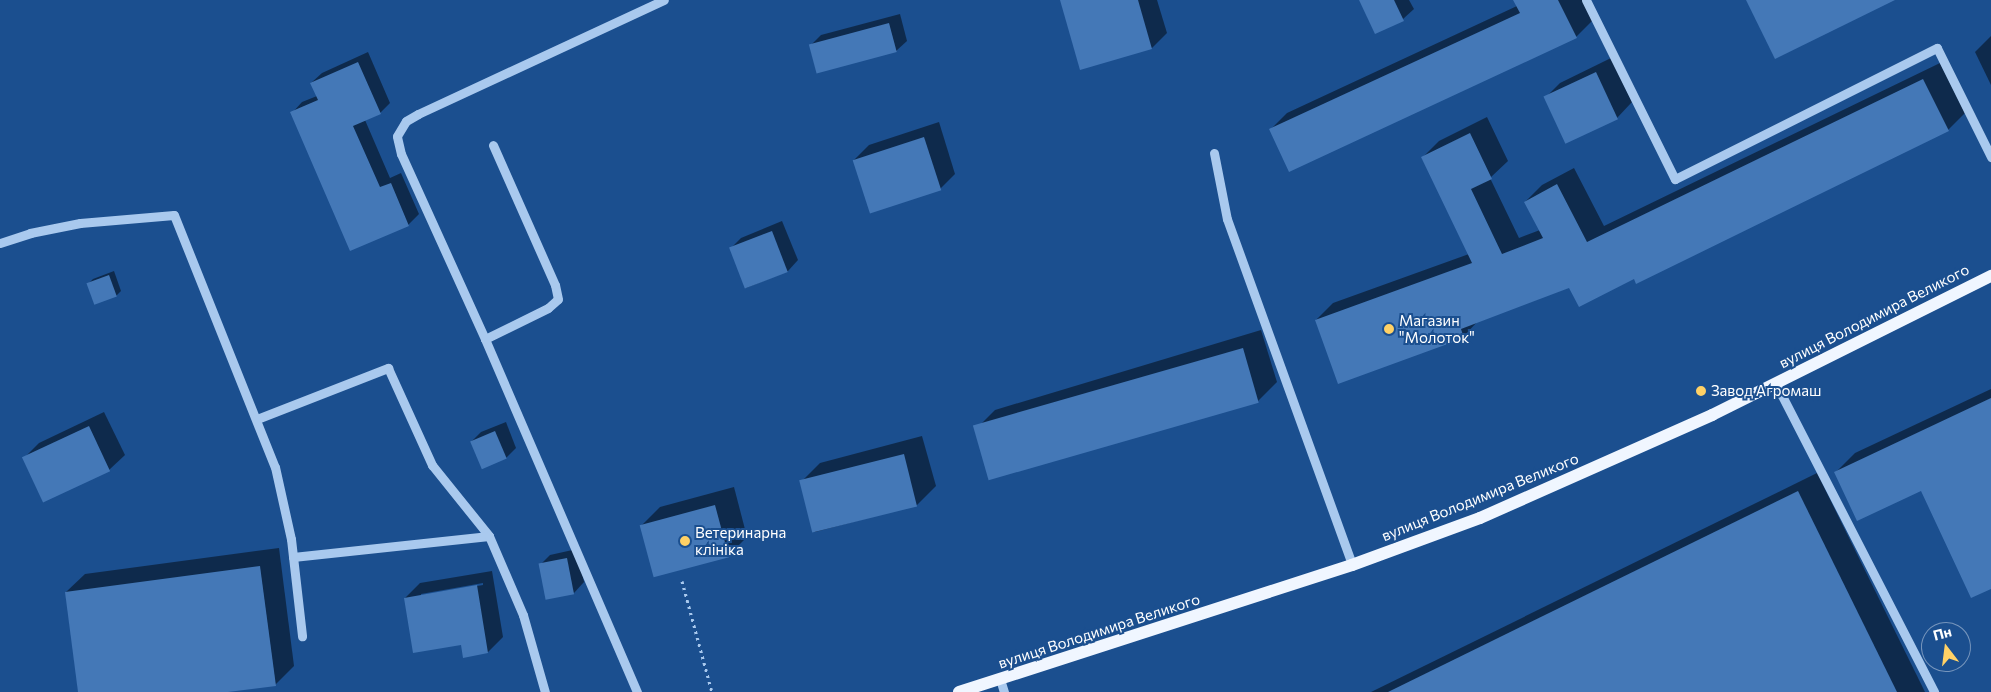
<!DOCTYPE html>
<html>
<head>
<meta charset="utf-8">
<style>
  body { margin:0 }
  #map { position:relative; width:1991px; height:692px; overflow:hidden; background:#1b4f8f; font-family:Commissioner,sans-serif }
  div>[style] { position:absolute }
  .shadow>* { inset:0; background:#0007 }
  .building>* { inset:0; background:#4478b7; transform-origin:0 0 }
  .path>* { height:3px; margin-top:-1.5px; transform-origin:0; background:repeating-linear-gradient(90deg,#a9c9ee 0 2.5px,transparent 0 6.5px) }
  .minor>* { height:9px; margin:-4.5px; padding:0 4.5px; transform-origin:4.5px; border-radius:4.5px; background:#a9c9ee }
  .major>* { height:12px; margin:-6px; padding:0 6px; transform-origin:6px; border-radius:6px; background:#f0f6ff }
  .dots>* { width:14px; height:14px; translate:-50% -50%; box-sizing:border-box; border:2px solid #1b4f8f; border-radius:50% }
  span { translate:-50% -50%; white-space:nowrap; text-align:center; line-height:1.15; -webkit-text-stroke:4px #1b4f8f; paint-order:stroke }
  .street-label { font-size:15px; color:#fff }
  .poi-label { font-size:15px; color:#fff }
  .left { translate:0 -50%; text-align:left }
  .north { position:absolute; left:1921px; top:622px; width:50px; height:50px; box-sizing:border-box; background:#1b4f8f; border:1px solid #7695bc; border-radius:50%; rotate:345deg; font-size:14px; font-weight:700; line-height:20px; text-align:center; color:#fff }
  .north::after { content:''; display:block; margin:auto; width:18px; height:22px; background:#ffd166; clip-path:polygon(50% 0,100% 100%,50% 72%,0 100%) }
</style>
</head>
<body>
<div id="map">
  <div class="shadow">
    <i style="clip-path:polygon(1061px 0,1157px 0,1167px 33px,1152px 48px)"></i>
    <i style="clip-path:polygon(1360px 0,1409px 0,1414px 9px,1403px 19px)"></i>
    <i style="clip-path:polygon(1514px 0,1583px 0,1593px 20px,1576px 37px,1270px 130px,1287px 113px,1517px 6px)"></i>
    <i style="clip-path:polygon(900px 14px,907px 41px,896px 51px,811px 45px,821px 35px)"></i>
    <i style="clip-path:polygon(1991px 36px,1991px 85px,1975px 52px)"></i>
    <i style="clip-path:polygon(368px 52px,390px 103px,380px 113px,365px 120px,390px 178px,401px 173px,419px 214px,408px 225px,351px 249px,292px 113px,302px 102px,317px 96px,311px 83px,322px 73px)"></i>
    <i style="clip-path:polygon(1611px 58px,1632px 102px,1617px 118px,1545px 98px,1560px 83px)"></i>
    <i style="clip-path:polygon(1940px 63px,1965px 113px,1948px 130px,1634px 277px,1570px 287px,1478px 321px,1463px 337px,1316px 320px,1333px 303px,1469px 254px,1422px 158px,1439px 141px,1487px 117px,1508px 161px,1490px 178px,1519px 238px,1540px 230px,1525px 202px,1542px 185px,1574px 168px,1604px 226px)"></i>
    <i style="clip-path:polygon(939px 122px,955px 174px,940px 189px,854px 160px,869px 145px)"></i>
    <i style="clip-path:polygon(782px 221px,798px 260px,788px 271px,746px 288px,731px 248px,741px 238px)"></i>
    <i style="clip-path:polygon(114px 271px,121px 291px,116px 296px,88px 284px,93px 279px)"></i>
    <i style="clip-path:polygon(1261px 330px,1277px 382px,1258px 401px,976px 429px,995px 410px)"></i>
    <i style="clip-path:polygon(1991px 389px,1991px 588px,1922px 489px,1836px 472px,1855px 453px)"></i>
    <i style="clip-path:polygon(104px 412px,125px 455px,109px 470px,44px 500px,24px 458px,39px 443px)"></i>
    <i style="clip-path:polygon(506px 422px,516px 448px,506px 458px,471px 442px,481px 432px)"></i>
    <i style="clip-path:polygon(922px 436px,936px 486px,917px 505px,815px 532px,801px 482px,820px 463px)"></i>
    <i style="clip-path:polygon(1817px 473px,1925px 692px,1371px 692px)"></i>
    <i style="clip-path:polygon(734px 487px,747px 537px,728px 556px,641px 526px,660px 507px)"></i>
    <i style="clip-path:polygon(279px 548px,294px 666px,275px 685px,218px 692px,79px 692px,66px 592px,85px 574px)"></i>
    <i style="clip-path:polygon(577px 549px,584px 582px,574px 593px,540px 565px,550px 555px)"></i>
    <i style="clip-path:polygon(evenodd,492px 571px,503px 637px,488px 652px,464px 656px,462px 643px,405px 598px,420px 583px,492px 571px,483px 583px,483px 585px,421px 596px,421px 594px,483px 583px)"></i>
  </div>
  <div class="building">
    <i style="clip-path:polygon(1060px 0,1138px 0,1152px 49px,1080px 70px)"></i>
    <i style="clip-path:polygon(1359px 0,1394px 0,1404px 21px,1375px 34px)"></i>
    <i style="clip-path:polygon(1513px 0,1558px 0,1577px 38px,1289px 172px,1269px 129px,1520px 13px)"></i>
    <i style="clip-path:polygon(1746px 0,1895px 0,1775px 59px)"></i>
    <i style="left:889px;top:23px;width:30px;height:83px;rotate:75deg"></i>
    <i style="clip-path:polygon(358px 62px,381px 114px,353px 126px,380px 187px,391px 183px,409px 226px,350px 251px,290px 112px,318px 100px,310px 83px)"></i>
    <i style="left:1596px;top:72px;width:52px;height:58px;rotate:65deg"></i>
    <i style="clip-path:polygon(1923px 79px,1949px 131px,1636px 284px,1634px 279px,1579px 307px,1569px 288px,1461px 329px,1464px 338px,1338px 384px,1315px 320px,1472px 263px,1421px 157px,1470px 133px,1492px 179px,1471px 189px,1502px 254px,1543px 238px,1524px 202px,1557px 184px,1587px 242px)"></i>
    <i style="left:924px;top:137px;width:56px;height:75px;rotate:72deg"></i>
    <i style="left:772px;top:231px;width:44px;height:46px;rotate:69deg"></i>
    <i style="left:109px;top:275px;width:23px;height:24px;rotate:70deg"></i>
    <i style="left:1243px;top:348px;width:57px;height:281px;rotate:74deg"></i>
    <i style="clip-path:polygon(1991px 398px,1991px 589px,1971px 598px,1921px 491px,1857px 521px,1834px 472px)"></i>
    <i style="left:89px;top:426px;width:50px;height:74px;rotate:65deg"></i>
    <i style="left:495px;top:431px;width:30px;height:27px;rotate:67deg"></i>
    <i style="left:904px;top:454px;width:54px;height:108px;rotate:76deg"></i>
    <i style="clip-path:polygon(1798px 491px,1897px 692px,1388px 692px)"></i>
    <i style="left:715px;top:505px;width:54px;height:78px;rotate:75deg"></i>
    <i style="left:567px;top:558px;width:37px;height:29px;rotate:79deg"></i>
    <i style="clip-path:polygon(260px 566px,276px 686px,228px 692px,78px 692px,65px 592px)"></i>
    <i style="clip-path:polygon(477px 585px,488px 653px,463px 658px,461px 645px,413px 653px,404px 598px)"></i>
  </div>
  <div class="path">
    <i style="left:682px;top:581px;width:115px;rotate:74.9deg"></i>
  </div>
  <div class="minor">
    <i style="left:1586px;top:0;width:200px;rotate:63.6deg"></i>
    <i style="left:1675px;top:179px;width:293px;rotate:-26.6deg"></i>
    <i style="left:1937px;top:48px;width:122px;rotate:63.6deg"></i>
    <i style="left:1214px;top:153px;width:67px;rotate:78.9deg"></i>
    <i style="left:1227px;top:219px;width:368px;rotate:70.1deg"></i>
    <i style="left:0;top:243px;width:32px;rotate:-18deg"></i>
    <i style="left:30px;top:233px;width:51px;rotate:-11.3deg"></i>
    <i style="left:80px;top:223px;width:94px;rotate:-4.9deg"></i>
    <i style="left:174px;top:215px;width:271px;rotate:68.2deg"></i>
    <i style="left:275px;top:467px;width:74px;rotate:77.5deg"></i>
    <i style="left:291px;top:539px;width:98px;rotate:83.5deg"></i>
    <i style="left:485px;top:339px;width:70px;rotate:-26.2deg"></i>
    <i style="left:548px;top:308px;width:13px;rotate:-42deg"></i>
    <i style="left:558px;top:299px;width:14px;rotate:-102deg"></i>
    <i style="left:555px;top:285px;width:153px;rotate:-113.9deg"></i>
    <i style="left:1776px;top:384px;width:346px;rotate:62.8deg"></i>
    <i style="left:257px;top:419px;width:141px;rotate:-21.3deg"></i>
    <i style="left:388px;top:368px;width:107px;rotate:65.6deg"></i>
    <i style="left:432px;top:465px;width:91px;rotate:51.2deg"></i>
    <i style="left:293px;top:557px;width:197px;rotate:-6.1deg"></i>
    <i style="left:489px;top:536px;width:86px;rotate:66.7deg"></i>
    <i style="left:523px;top:615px;width:80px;rotate:74.1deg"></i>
    <i style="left:1000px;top:679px;width:14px;rotate:73deg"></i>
    <i style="left:637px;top:692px;width:384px;rotate:-113.3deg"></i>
    <i style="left:485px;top:339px;width:203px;rotate:-114.4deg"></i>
    <i style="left:401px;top:154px;width:18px;rotate:-103deg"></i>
    <i style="left:397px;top:136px;width:17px;rotate:-59deg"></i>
    <i style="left:406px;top:121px;width:14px;rotate:-30deg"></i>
    <i style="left:418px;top:114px;width:271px;rotate:-24.9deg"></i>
  </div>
  <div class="major">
    <i style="left:959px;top:692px;width:413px;rotate:-17.9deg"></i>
    <i style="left:1352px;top:565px;width:136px;rotate:-20.2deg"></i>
    <i style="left:1480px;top:518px;width:254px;rotate:-23.9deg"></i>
    <i style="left:1712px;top:415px;width:312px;rotate:-26.5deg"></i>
  </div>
  <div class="dots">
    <i style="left:1389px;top:329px;background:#ffd166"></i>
    <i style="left:1701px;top:391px;background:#ffd166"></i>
    <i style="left:685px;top:541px;background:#ffd166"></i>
  </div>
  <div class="street-label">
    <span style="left:1874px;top:316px;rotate:-27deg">вулиця Володимира Великого</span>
    <span style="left:1480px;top:497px;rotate:-22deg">вулиця Володимира Великого</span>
    <span style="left:1099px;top:631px;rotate:-18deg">вулиця Володимира Великого</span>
  </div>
  <div class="poi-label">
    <span class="left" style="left:1399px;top:329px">Магазин<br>"Молоток"</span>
    <span class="left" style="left:1711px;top:391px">Завод Агромаш</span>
    <span class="left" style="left:695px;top:541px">Ветеринарна<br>клініка</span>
  </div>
  <div class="north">Пн</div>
</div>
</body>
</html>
